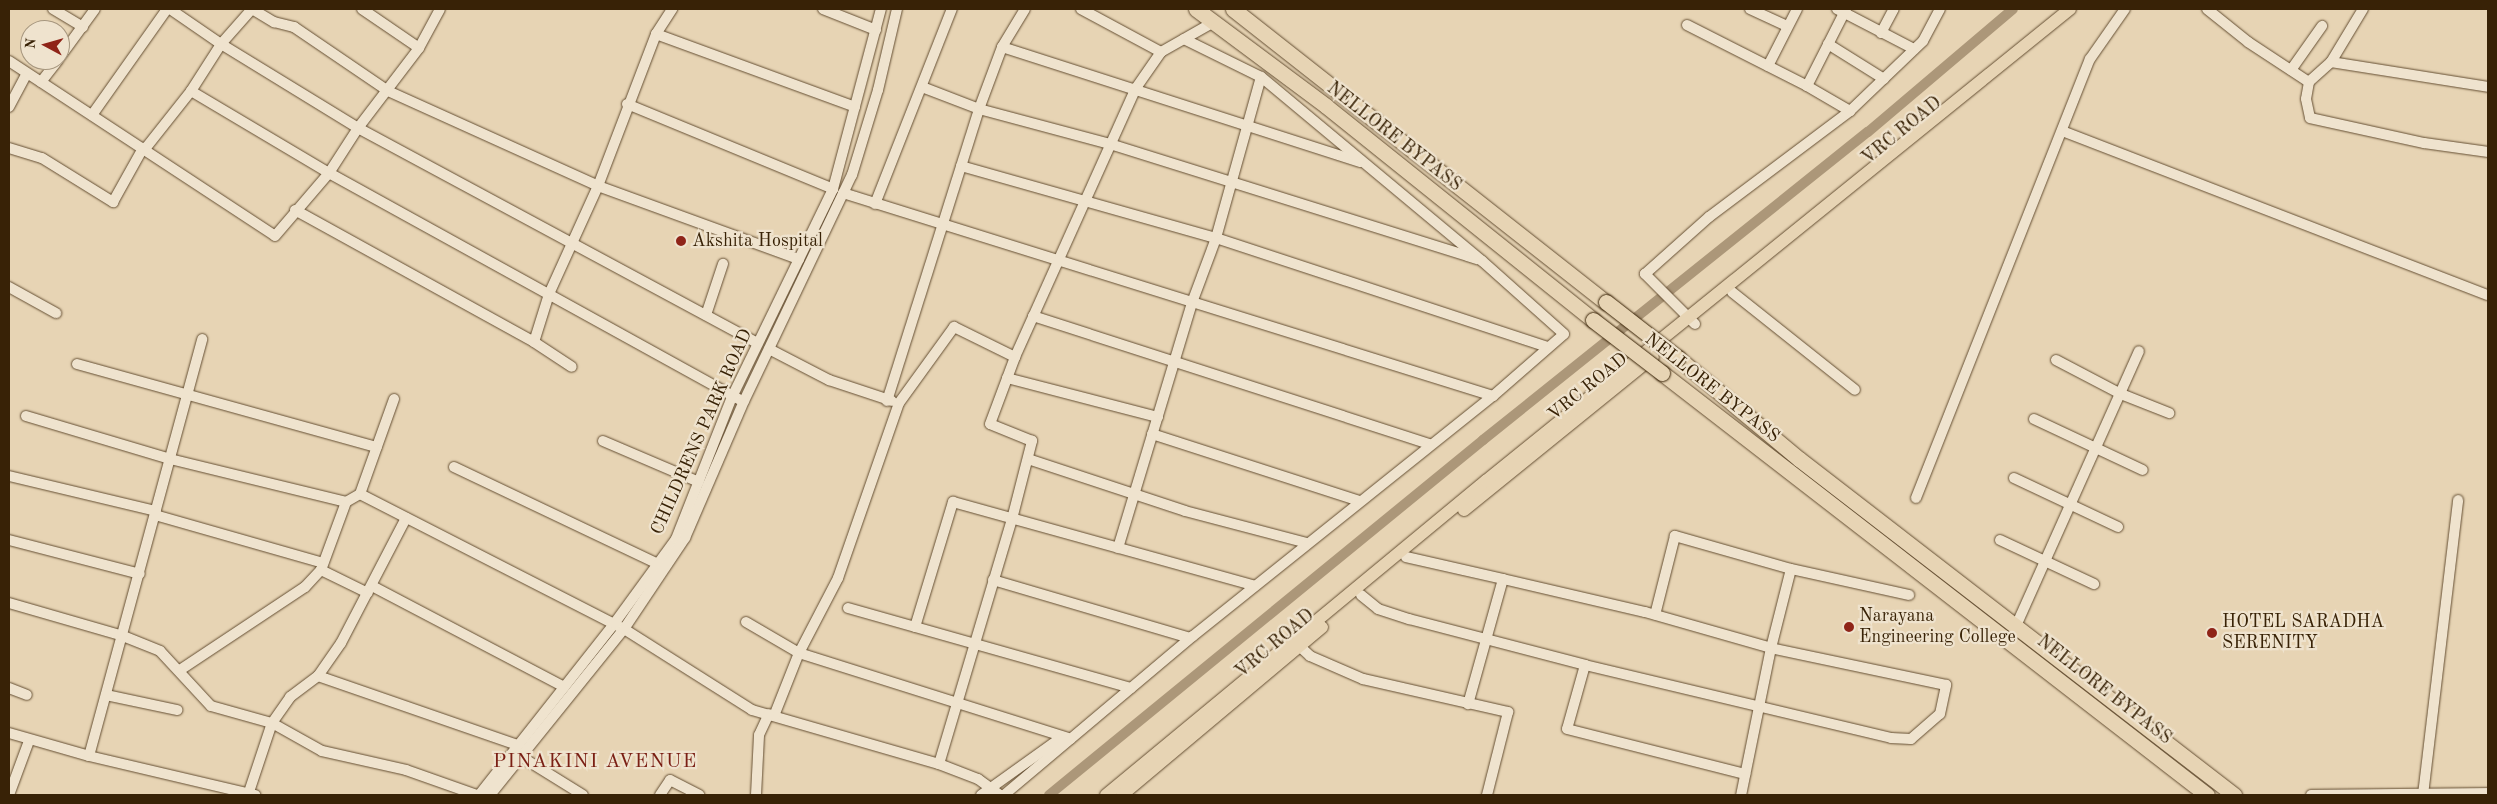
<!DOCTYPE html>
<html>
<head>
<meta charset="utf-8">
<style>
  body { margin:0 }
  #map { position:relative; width:2497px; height:804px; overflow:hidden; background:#e7d4b4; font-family:"Old Standard TT",serif }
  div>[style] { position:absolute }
  .canal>* { height:10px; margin:-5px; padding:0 5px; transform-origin:5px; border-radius:5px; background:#ac9779 }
  .roads { filter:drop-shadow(0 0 1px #644e32) drop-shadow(0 0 1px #644e32) }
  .minor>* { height:10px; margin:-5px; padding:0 5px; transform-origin:5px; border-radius:5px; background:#efe3ce }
  .major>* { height:12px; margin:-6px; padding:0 6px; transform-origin:6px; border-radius:6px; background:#e7d4b4 }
  .highway>* { height:15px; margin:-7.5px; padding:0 7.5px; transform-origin:7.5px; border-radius:7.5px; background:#e7d4b4 }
  .bridges { filter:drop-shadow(0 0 1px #382206) drop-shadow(0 0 1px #382206) }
  .highway-bridge>* { height:15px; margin:-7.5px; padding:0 7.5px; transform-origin:7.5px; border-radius:7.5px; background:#e7d4b4 }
  .dots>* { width:14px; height:14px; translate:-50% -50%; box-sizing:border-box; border:2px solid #efe3ce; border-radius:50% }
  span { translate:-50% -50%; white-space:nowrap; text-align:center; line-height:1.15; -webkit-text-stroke:4.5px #efe3ce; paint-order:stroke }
  .street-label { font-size:18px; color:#382206 }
  .poi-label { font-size:18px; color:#382206 }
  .left { translate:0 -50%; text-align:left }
  .quarter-label { font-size:20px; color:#7a1f14; letter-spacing:1px }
  .frame { position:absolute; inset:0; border:10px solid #382206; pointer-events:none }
  .north { position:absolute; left:20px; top:20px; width:50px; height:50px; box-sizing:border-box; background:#efe3ce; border:1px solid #a6967e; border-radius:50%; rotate:276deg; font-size:14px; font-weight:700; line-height:20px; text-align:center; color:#382206 }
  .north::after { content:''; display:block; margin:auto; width:18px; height:22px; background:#8f2418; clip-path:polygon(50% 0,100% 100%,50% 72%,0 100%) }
</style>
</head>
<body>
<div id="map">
  <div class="canal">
    <i style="left:1049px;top:795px;width:561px;rotate:-39.28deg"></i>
    <i style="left:1483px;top:440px;width:493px;rotate:-38.7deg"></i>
    <i style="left:1868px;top:132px;width:190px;rotate:-40.3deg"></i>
  </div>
  <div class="roads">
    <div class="minor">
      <i style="left:53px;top:9px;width:35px;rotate:31deg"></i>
      <i style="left:170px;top:9px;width:62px;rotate:34.5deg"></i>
      <i style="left:221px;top:44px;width:161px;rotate:31.5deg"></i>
      <i style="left:358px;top:128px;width:454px;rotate:28.3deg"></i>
      <i style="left:252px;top:9px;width:26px;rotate:31deg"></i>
      <i style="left:274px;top:22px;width:21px;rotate:14deg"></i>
      <i style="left:294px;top:27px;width:114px;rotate:34.2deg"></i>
      <i style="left:388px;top:91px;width:230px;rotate:24.3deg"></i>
      <i style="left:598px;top:186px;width:214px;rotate:20deg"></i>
      <i style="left:362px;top:9px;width:69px;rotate:34.4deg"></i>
      <i style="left:823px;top:9px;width:57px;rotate:21.6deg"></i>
      <i style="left:1081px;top:9px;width:91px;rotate:28.3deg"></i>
      <i style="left:1750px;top:9px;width:41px;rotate:24.7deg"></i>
      <i style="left:1837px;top:9px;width:87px;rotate:27.5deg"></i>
      <i style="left:2207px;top:9px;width:53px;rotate:38.8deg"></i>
      <i style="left:2248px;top:42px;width:73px;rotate:33.3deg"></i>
      <i style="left:2363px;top:9px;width:62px;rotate:121.1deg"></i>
      <i style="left:2331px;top:62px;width:30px;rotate:138deg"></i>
      <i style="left:2309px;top:82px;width:17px;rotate:100deg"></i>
      <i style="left:2306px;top:99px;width:19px;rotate:78deg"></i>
      <i style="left:2310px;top:118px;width:117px;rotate:12.4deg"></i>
      <i style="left:2424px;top:143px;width:65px;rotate:8deg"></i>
      <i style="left:1687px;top:25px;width:135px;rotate:26.9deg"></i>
      <i style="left:1807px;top:86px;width:50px;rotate:30.2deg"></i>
      <i style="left:1881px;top:33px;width:27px;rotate:-62deg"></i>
      <i style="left:656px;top:34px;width:30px;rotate:-57deg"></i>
      <i style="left:1828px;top:44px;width:66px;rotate:32deg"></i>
      <i style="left:1002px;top:47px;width:376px;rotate:17.8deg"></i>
      <i style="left:60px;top:57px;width:59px;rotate:-53.9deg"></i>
      <i style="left:9px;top:61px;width:318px;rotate:33.3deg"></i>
      <i style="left:275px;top:236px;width:83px;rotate:-49.4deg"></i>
      <i style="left:329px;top:173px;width:54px;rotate:-57.2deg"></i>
      <i style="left:358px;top:128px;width:101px;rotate:-52.7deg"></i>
      <i style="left:419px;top:48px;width:44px;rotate:-61.7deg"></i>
      <i style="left:2331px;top:62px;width:159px;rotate:9deg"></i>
      <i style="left:1768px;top:66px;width:64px;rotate:-63deg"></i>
      <i style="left:2291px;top:70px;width:54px;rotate:-54.8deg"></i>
      <i style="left:41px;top:82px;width:28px;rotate:-52deg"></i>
      <i style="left:1807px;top:86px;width:86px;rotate:-63.1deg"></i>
      <i style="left:922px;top:87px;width:61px;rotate:21.1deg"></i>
      <i style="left:979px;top:109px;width:136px;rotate:15deg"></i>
      <i style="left:1110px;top:144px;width:385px;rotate:17.4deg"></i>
      <i style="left:191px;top:91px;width:161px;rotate:30.7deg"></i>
      <i style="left:329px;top:173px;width:468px;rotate:28.9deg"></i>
      <i style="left:627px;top:104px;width:223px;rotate:22.4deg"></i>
      <i style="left:9px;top:107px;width:38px;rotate:-62deg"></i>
      <i style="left:92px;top:115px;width:130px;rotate:-54.7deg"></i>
      <i style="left:2062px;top:131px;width:456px;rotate:21.1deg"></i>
      <i style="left:9px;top:148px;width:34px;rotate:17deg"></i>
      <i style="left:42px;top:158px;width:84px;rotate:31.8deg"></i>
      <i style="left:113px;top:202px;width:62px;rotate:-60.9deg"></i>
      <i style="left:145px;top:149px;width:74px;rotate:-51.6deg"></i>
      <i style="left:191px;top:91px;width:56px;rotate:-57.4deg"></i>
      <i style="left:221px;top:44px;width:47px;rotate:-48.5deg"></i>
      <i style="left:961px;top:166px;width:265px;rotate:15.8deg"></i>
      <i style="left:1216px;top:238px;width:349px;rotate:18.2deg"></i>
      <i style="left:843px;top:193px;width:681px;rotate:17.34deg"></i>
      <i style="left:875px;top:204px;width:210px;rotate:-68.5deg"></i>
      <i style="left:295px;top:210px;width:273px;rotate:28.9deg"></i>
      <i style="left:534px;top:342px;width:45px;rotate:33.3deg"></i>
      <i style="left:9px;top:287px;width:54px;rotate:29deg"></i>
      <i style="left:1732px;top:292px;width:157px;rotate:38.5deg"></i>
      <i style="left:706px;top:315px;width:54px;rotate:-71.6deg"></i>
      <i style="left:1033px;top:316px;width:417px;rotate:17.9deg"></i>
      <i style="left:1695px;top:324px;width:71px;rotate:-135deg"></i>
      <i style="left:1645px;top:274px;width:86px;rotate:-41.7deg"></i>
      <i style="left:1709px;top:217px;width:176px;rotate:-36.9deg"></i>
      <i style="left:1850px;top:111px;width:101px;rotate:-43.8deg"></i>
      <i style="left:1923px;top:41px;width:36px;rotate:-62deg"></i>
      <i style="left:534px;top:342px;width:50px;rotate:-72.6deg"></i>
      <i style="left:549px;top:294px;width:119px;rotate:-65.6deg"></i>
      <i style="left:598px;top:186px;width:163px;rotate:-69.1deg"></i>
      <i style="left:656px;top:34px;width:212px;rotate:20.1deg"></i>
      <i style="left:769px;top:349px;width:68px;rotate:27.3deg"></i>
      <i style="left:829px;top:380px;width:66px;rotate:18.4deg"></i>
      <i style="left:2056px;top:360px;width:73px;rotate:27.6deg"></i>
      <i style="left:2121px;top:394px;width:52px;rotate:21.6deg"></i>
      <i style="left:77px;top:364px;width:311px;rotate:15.5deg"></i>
      <i style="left:1007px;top:378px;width:156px;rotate:14.5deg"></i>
      <i style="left:887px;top:401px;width:306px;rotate:-72.5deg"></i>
      <i style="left:979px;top:109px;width:66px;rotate:-69.6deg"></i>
      <i style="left:1002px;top:47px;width:44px;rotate:-58.8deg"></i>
      <i style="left:26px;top:416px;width:150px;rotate:16.6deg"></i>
      <i style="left:170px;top:459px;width:181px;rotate:13.7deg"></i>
      <i style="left:346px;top:502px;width:16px;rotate:-30deg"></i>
      <i style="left:360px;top:494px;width:101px;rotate:-70.3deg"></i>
      <i style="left:2034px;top:419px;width:120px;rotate:25.1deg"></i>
      <i style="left:1152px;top:434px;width:218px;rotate:17.9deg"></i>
      <i style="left:603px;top:441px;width:104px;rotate:23.1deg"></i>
      <i style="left:1028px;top:459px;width:165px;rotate:18.3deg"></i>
      <i style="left:1185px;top:511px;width:126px;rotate:14.7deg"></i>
      <i style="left:454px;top:467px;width:226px;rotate:25.4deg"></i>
      <i style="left:9px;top:476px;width:151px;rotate:13.4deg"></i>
      <i style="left:2014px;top:478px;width:115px;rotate:25.2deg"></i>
      <i style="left:360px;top:494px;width:297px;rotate:27.1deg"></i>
      <i style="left:624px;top:629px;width:151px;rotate:32.3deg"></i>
      <i style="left:752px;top:710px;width:195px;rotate:16.1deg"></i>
      <i style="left:939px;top:764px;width:42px;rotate:21deg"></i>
      <i style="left:978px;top:779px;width:27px;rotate:36deg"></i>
      <i style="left:1916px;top:498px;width:472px;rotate:-68.4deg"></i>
      <i style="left:2090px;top:59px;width:61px;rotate:-55deg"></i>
      <i style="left:155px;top:515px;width:175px;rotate:15.9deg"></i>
      <i style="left:9px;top:540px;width:135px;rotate:14.5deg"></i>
      <i style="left:2000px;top:540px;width:104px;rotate:25.1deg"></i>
      <i style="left:1118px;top:548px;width:259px;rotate:-73.2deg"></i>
      <i style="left:1193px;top:300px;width:66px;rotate:-69.6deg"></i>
      <i style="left:1216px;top:238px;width:167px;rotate:-74.4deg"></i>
      <i style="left:1406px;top:557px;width:99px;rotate:12.8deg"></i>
      <i style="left:1503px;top:579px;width:130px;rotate:105.6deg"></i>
      <i style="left:1791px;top:569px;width:121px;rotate:12.4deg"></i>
      <i style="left:321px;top:570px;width:52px;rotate:26.1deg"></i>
      <i style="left:1503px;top:579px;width:146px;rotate:13.1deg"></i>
      <i style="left:1645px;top:612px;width:131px;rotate:15.9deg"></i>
      <i style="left:1771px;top:648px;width:150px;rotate:101.5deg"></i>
      <i style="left:993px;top:580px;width:205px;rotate:16.4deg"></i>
      <i style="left:372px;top:586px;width:217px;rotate:27.7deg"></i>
      <i style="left:1361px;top:595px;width:22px;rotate:39deg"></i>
      <i style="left:1378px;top:609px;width:33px;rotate:18deg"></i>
      <i style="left:1409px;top:619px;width:182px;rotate:14.6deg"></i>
      <i style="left:1585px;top:665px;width:315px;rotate:13.4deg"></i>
      <i style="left:1891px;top:738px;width:20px;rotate:3deg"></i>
      <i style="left:1911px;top:739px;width:38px;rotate:-41deg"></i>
      <i style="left:1940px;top:714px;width:30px;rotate:-78deg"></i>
      <i style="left:1946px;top:685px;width:179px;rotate:-168.1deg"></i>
      <i style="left:1771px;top:648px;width:81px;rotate:-75.8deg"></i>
      <i style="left:1791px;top:569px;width:121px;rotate:-164.1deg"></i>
      <i style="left:1675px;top:536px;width:81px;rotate:104.2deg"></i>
      <i style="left:9px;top:603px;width:119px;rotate:16.1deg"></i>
      <i style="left:123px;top:636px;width:40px;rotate:22deg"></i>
      <i style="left:160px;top:651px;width:75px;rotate:47.2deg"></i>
      <i style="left:211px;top:706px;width:63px;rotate:15.6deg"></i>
      <i style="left:272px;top:723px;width:57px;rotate:29.2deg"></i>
      <i style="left:322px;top:751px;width:86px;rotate:12.7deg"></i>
      <i style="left:406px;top:770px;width:75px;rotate:19.4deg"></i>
      <i style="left:848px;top:608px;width:294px;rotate:15.8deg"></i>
      <i style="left:746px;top:622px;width:61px;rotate:30.3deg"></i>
      <i style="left:799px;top:653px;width:285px;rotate:17.5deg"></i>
      <i style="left:2016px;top:626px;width:301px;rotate:-65.9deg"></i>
      <i style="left:915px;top:627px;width:131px;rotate:-73.1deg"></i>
      <i style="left:953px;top:502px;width:313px;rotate:15.5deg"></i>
      <i style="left:1294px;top:641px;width:22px;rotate:43deg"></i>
      <i style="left:1310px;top:656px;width:58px;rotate:23.5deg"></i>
      <i style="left:1363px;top:679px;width:149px;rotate:12.8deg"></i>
      <i style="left:1508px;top:712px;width:86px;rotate:104.2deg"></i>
      <i style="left:1585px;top:665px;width:66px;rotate:105.7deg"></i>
      <i style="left:1567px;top:729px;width:184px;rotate:14.2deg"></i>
      <i style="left:180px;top:670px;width:150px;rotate:-33.6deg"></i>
      <i style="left:305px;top:587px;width:23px;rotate:-47deg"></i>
      <i style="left:321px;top:570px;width:72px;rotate:-69.8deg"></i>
      <i style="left:318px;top:676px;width:211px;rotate:19.1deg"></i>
      <i style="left:9px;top:688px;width:19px;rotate:21deg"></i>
      <i style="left:106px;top:695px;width:73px;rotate:11.9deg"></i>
      <i style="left:774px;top:716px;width:68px;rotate:-68.4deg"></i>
      <i style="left:799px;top:653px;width:85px;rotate:-62.5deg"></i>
      <i style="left:838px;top:578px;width:185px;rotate:-70.8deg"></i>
      <i style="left:899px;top:403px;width:94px;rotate:-54.1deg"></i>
      <i style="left:954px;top:327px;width:68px;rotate:26.2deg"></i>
      <i style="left:9px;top:733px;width:83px;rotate:16deg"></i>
      <i style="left:89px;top:756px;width:171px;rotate:13.2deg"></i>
      <i style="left:89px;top:756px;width:432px;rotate:-74.8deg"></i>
      <i style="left:520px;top:756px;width:74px;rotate:31.8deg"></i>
      <i style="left:939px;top:764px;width:256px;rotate:-73.4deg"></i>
      <i style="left:1012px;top:519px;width:81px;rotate:-75.6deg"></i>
      <i style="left:1032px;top:441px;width:45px;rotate:-158deg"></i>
      <i style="left:990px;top:424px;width:72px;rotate:-69.5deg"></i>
      <i style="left:1015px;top:357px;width:295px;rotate:-65.8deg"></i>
      <i style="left:1136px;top:88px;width:44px;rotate:-55.2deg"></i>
      <i style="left:1161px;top:52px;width:59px;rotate:-29.6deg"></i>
      <i style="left:9px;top:795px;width:58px;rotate:-69.7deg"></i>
      <i style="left:248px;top:795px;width:76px;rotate:-71.6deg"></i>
      <i style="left:272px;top:723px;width:32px;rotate:-55deg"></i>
      <i style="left:290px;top:697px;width:35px;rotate:-37deg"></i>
      <i style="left:318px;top:676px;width:40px;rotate:-55.1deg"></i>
      <i style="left:341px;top:643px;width:141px;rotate:-62.5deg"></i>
      <i style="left:479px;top:795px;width:218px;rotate:-51.7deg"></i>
      <i style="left:614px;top:624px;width:105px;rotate:-53.9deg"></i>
      <i style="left:676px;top:539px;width:153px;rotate:-68.5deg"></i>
      <i style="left:732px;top:397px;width:231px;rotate:-64.1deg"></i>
      <i style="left:833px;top:189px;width:186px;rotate:-75.1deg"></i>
      <i style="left:490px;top:795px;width:213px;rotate:-51.1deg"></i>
      <i style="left:624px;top:629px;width:110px;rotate:-56.2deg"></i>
      <i style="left:685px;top:538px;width:149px;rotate:-66.7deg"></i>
      <i style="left:744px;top:401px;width:250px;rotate:-64.5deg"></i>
      <i style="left:852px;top:175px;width:89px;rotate:-73deg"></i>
      <i style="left:878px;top:90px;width:83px;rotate:-76.8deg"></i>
      <i style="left:660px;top:795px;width:18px;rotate:-56deg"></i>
      <i style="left:670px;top:780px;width:33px;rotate:27deg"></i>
      <i style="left:756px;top:795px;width:60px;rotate:-87.1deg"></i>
      <i style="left:759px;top:735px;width:23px;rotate:-65deg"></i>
      <i style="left:981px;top:795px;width:100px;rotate:-35.6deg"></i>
      <i style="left:1004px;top:795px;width:247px;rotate:-40.1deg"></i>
      <i style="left:1193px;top:636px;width:384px;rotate:-38.7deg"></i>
      <i style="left:1493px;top:396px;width:94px;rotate:-41.1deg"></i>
      <i style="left:1564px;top:334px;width:110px;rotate:-138.3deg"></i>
      <i style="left:1482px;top:261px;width:288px;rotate:-140.2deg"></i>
      <i style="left:1261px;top:77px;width:86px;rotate:-153.7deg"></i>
      <i style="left:2311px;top:795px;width:177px;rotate:-0.6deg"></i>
      <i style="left:2423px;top:795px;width:297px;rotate:-83.2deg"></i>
    </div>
    <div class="major">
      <i style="left:1464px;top:510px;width:243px;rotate:-39deg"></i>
      <i style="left:1106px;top:795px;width:493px;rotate:-39.6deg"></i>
      <i style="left:1486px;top:481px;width:751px;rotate:-38.95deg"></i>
      <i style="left:1122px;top:795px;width:261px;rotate:-40deg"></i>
    </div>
    <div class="highway">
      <i style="left:1196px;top:9px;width:162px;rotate:36.7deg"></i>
      <i style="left:1326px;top:106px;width:342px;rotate:38.7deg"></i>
      <i style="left:1233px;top:9px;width:474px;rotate:38.2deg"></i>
      <i style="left:1678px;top:358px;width:158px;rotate:39.9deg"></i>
      <i style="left:1799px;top:459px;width:550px;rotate:37.68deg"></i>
      <i style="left:1662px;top:373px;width:689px;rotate:37.75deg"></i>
    </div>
  </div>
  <div class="bridges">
    <div class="highway-bridge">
      <i style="left:1606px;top:302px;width:91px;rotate:37.9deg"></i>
      <i style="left:1593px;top:320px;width:87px;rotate:37.5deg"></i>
    </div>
  </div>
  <div class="dots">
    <i style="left:681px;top:241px;background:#8f2418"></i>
    <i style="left:1849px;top:627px;background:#8f2418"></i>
    <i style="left:2212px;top:633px;background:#8f2418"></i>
  </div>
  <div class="street-label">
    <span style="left:1902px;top:131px;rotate:-39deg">VRC ROAD</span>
    <span style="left:1394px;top:137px;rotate:38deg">NELLORE BYPASS</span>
    <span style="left:1588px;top:387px;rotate:-39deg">VRC ROAD</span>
    <span style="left:1712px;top:388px;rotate:38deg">NELLORE BYPASS</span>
    <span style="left:702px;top:432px;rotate:-66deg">CHILDRENS PARK ROAD</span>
    <span style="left:1275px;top:644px;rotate:-40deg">VRC ROAD</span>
    <span style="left:2104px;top:690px;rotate:38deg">NELLORE BYPASS</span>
  </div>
  <div class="poi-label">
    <span class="left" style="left:692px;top:241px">Akshita Hospital</span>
    <span class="left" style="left:1859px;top:627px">Narayana<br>Engineering College</span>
    <span class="left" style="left:2222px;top:633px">HOTEL SARADHA<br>SERENITY</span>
  </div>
  <div class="quarter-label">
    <span style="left:595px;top:762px">PINAKINI AVENUE</span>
  </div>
  <div class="frame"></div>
  <div class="north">N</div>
</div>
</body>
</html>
